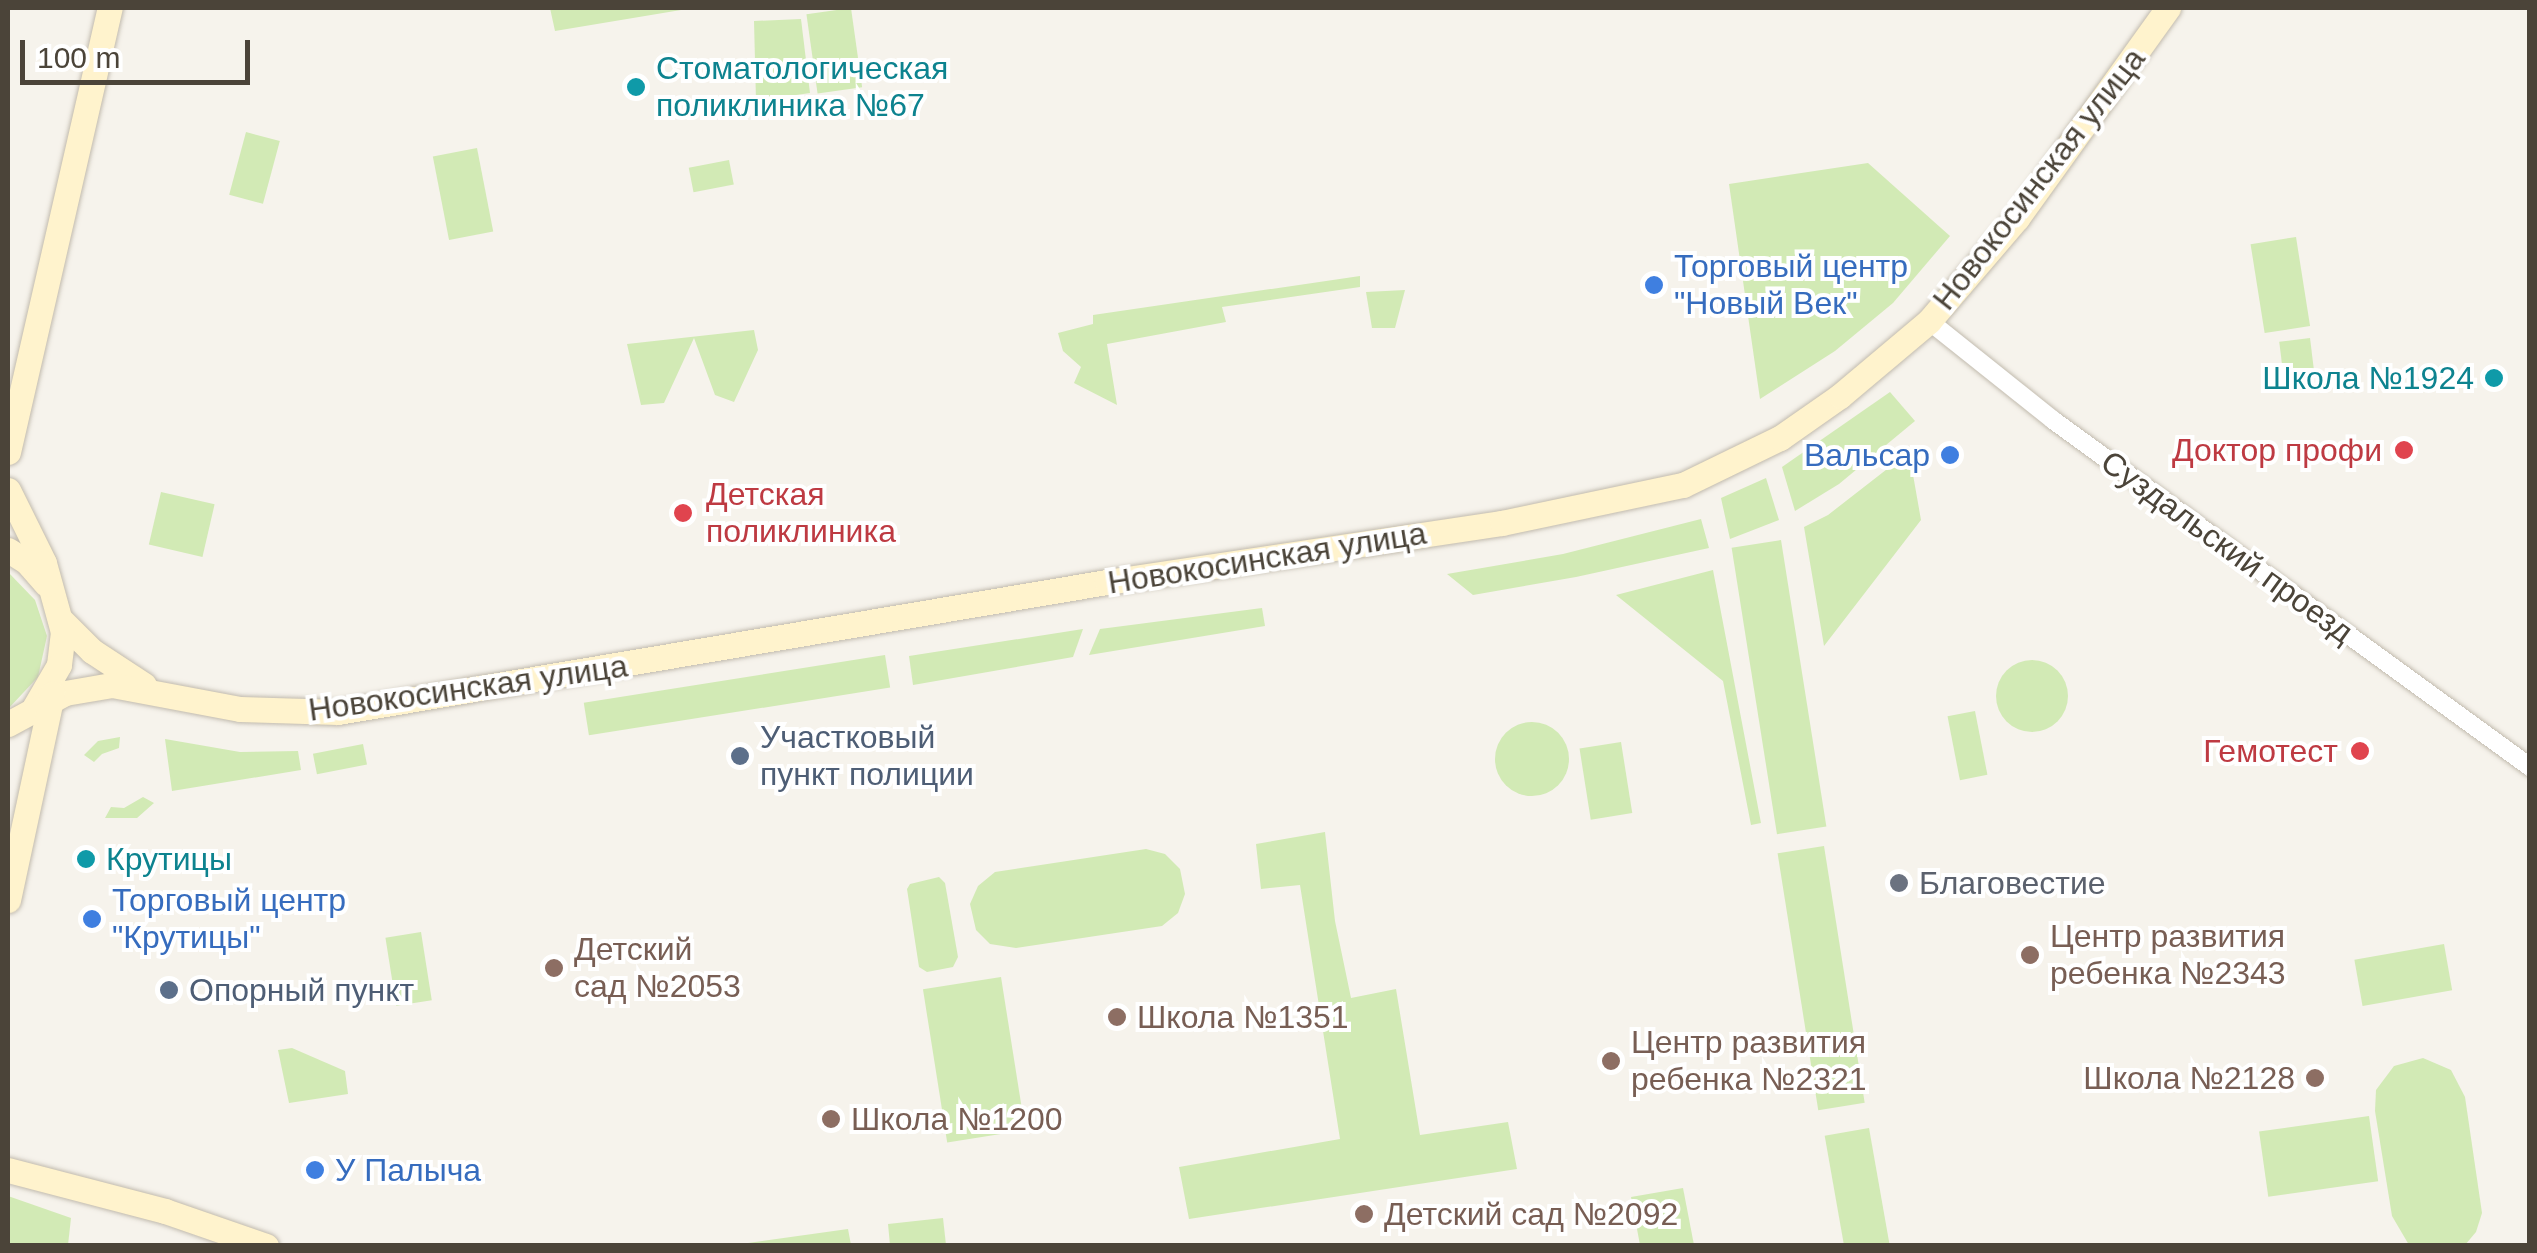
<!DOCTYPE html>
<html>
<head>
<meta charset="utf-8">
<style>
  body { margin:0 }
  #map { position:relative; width:2537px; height:1253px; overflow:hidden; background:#f6f3ec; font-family:Helvetica,sans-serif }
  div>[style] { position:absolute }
  .green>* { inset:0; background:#d2eab5; transform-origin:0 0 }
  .round { border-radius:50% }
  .roads { filter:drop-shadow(0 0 2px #c2bbae) drop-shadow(0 0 2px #c2bbae) }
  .street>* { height:18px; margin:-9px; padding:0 9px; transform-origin:9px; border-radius:9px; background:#fff }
  .secondary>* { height:25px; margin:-12.5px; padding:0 12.5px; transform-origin:12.5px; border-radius:12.5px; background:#fff3cd }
  .dots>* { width:28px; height:28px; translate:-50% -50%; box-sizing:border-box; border:5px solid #fff; border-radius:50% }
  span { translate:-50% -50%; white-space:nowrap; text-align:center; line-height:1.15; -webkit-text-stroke:8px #fff; paint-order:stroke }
  .culture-label { font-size:32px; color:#0d838f }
  .left { translate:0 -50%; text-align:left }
  .right { translate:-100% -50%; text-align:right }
  .street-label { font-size:32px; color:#4b4439 }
  .shop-label { font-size:32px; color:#366cbe }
  .health-label { font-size:32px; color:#be3a42 }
  .service-label { font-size:32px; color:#4e5e75 }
  .worship-label { font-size:32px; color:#5b616d }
  .education-label { font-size:32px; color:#785e54 }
  .frame { position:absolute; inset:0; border:10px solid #4b4439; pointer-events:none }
  .scale { position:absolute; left:20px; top:40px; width:230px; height:45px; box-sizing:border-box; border:5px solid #4b4439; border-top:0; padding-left:12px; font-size:30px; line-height:35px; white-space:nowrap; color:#4b4439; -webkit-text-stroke:8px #fff; paint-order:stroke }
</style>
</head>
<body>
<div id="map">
  <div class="green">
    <i style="clip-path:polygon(550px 8px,685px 8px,687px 9px,555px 31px)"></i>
    <i style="left:851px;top:8px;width:80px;height:45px;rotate:82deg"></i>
    <i style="clip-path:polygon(801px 19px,810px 93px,756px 101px,754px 21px)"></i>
    <i style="left:246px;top:132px;width:35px;height:65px;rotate:15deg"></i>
    <i style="left:477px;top:148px;width:85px;height:45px;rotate:79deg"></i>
    <i style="left:729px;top:160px;width:25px;height:41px;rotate:79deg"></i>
    <i style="clip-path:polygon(1868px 163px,1950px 236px,1893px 303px,1835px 351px,1760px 399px,1729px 184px)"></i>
    <i style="left:2296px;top:237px;width:90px;height:46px;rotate:81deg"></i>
    <i style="clip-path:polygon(1360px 276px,1360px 287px,1222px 307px,1226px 322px,1107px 344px,1117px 405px,1074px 383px,1081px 367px,1063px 351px,1058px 333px,1093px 324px,1093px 315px)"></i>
    <i style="clip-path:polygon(1405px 290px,1395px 328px,1372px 328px,1366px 292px)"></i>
    <i style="clip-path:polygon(754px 330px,758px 350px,734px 402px,715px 395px,694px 338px,664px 403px,641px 405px,627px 344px)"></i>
    <i style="left:2310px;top:338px;width:33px;height:31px;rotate:83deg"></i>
    <i style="clip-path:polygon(1890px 392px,1915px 421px,1839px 484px,1795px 511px,1782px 467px)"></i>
    <i style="clip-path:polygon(1909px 452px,1921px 520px,1824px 646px,1804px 527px,1828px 515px)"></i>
    <i style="clip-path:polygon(1766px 478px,1779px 520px,1730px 539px,1721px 498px)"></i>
    <i style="left:161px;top:492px;width:55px;height:54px;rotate:13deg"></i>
    <i style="clip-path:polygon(1701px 519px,1709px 548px,1576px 577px,1473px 595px,1447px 574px,1563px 554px)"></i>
    <i style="left:1781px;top:540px;width:290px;height:50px;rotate:81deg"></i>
    <i style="clip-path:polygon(1713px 570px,1761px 823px,1751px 825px,1723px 681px,1616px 595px)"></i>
    <i style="clip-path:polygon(8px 572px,35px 600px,47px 636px,38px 677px,8px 709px)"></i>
    <i style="clip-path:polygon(1262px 608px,1265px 626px,1089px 655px,1100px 629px)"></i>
    <i style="clip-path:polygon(1083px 629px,1073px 657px,913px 685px,909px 656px)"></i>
    <i style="left:885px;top:655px;width:33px;height:305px;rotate:81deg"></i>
    <i class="round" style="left:1996px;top:660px;width:72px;height:72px"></i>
    <i style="left:1975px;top:711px;width:65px;height:28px;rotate:79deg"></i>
    <i class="round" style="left:1495px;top:722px;width:74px;height:74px"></i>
    <i style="clip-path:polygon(120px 737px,119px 748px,102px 754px,94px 762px,84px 755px,98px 741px)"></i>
    <i style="clip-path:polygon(165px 739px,240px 752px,298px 751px,301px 770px,172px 791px)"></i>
    <i style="left:1621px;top:742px;width:72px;height:42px;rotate:81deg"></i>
    <i style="left:363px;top:744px;width:21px;height:51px;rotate:79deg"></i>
    <i style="clip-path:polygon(143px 797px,154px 803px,137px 818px,105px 818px,111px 807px,124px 808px)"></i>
    <i style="clip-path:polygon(1325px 832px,1335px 921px,1351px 998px,1396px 989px,1420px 1135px,1508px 1122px,1517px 1169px,1189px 1219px,1179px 1167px,1340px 1139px,1300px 885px,1261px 889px,1256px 844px)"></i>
    <i style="left:1824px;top:846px;width:260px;height:47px;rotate:81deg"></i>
    <i style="clip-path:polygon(1146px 849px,1165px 854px,1180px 869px,1185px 894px,1178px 913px,1162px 926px,1016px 948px,990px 944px,976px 930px,970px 904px,978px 886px,995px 872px)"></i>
    <i style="clip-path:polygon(939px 877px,945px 883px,958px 957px,953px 967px,927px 972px,919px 967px,907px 889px,910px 884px)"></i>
    <i style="left:421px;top:932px;width:69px;height:36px;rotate:81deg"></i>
    <i style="left:2444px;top:944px;width:47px;height:91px;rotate:80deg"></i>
    <i style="left:1001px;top:977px;width:155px;height:79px;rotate:81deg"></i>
    <i style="clip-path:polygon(292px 1048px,345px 1071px,348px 1094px,289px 1103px,278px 1050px)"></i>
    <i style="clip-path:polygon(2423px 1058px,2451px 1070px,2465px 1097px,2482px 1213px,2476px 1232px,2465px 1245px,2409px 1245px,2392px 1216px,2375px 1111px,2376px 1090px,2394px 1066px)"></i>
    <i style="left:2369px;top:1116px;width:66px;height:111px;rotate:82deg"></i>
    <i style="left:1869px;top:1128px;width:119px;height:45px;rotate:80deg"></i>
    <i style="clip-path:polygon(1683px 1188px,1694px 1245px,1640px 1245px,1631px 1197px)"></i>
    <i style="clip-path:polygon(8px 1196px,71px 1218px,68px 1245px,8px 1245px)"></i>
    <i style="clip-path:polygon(943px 1218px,946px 1245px,890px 1245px,888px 1224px)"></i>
    <i style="clip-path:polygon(848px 1229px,851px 1245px,748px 1243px)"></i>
  </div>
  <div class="roads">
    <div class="street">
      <i style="left:1929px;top:321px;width:159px;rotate:38.6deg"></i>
      <i style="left:2053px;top:420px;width:590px;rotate:36.03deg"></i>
    </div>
    <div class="secondary">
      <i style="left:8px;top:452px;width:456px;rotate:-77.1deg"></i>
      <i style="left:8px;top:490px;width:81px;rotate:63.7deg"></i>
      <i style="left:44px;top:563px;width:72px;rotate:74.6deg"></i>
      <i style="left:63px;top:632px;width:33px;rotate:97deg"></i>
      <i style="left:59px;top:665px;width:48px;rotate:120.3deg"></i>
      <i style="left:8px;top:550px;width:22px;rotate:32deg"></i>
      <i style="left:27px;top:562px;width:29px;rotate:49deg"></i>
      <i style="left:60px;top:619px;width:45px;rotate:45deg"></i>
      <i style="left:92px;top:651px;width:62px;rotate:33.2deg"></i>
      <i style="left:8px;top:724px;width:65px;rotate:-28.5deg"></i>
      <i style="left:65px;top:693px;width:48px;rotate:-9.7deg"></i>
      <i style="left:112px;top:685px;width:130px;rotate:10.6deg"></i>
      <i style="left:240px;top:709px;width:98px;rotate:1.8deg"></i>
      <i style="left:338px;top:712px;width:780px;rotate:-9.6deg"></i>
      <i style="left:1107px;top:582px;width:399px;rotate:-8.5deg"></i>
      <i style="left:1502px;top:523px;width:185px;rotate:-11.9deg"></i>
      <i style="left:1683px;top:485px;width:108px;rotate:-25.9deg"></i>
      <i style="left:1780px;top:438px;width:73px;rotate:-35deg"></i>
      <i style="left:1840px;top:396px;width:116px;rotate:-40.1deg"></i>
      <i style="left:1929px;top:321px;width:135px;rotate:-49.5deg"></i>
      <i style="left:2017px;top:218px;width:259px;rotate:-54.3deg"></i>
      <i style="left:8px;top:900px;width:211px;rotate:-77.9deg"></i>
      <i style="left:8px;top:1170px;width:162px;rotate:14.6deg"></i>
      <i style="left:165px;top:1211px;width:107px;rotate:19.1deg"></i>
    </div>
  </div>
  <div class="dots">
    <i style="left:636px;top:87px;background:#0f9aa8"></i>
    <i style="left:1654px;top:285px;background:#3f7fe0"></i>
    <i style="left:2494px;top:378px;background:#0f9aa8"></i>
    <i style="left:2404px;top:450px;background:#e0444e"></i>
    <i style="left:1950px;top:455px;background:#3f7fe0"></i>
    <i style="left:683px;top:513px;background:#e0444e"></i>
    <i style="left:2360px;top:751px;background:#e0444e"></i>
    <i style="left:740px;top:756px;background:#5c6f8a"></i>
    <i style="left:86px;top:859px;background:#0f9aa8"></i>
    <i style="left:1899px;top:883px;background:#6b7280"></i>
    <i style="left:92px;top:919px;background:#3f7fe0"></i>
    <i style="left:2030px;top:955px;background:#8d6e63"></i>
    <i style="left:554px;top:968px;background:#8d6e63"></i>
    <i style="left:169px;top:990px;background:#5c6f8a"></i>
    <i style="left:1117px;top:1017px;background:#8d6e63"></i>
    <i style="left:1611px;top:1061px;background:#8d6e63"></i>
    <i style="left:2315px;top:1078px;background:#8d6e63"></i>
    <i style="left:831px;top:1119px;background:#8d6e63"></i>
    <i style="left:315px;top:1170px;background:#3f7fe0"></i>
    <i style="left:1364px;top:1214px;background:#8d6e63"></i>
  </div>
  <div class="culture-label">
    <span class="left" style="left:656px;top:87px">Стоматологическая<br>поликлиника №67</span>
    <span class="right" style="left:2474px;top:378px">Школа №1924</span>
    <span class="left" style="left:106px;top:859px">Крутицы</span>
  </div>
  <div class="street-label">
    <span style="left:2039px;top:179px;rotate:-52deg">Новокосинская улица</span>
    <span style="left:2227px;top:547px;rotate:36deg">Суздальский проезд</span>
    <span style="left:1267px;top:558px;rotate:-9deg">Новокосинская улица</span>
    <span style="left:468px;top:688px;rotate:-8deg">Новокосинская улица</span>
  </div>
  <div class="shop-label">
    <span class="left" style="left:1674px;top:285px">Торговый центр<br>"Новый Век"</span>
    <span class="right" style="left:1930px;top:455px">Вальсар</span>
    <span class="left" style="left:112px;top:919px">Торговый центр<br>"Крутицы"</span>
    <span class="left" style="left:335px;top:1170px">У Палыча</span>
  </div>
  <div class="health-label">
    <span class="right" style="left:2382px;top:450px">Доктор профи</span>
    <span class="left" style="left:706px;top:513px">Детская<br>поликлиника</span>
    <span class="right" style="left:2338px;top:751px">Гемотест</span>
  </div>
  <div class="service-label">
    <span class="left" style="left:760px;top:756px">Участковый<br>пункт полиции</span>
    <span class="left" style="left:189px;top:990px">Опорный пункт</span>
  </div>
  <div class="worship-label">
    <span class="left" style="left:1919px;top:883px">Благовестие</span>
  </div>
  <div class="education-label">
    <span class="left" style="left:2050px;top:955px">Центр развития<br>ребенка №2343</span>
    <span class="left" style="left:574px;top:968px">Детский<br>сад №2053</span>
    <span class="left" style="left:1137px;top:1017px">Школа №1351</span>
    <span class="left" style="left:1631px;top:1061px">Центр развития<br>ребенка №2321</span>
    <span class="right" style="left:2295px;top:1078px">Школа №2128</span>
    <span class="left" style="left:851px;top:1119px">Школа №1200</span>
    <span class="left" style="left:1384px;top:1214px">Детский сад №2092</span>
  </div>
  <div class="frame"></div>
  <div class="scale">100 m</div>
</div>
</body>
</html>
